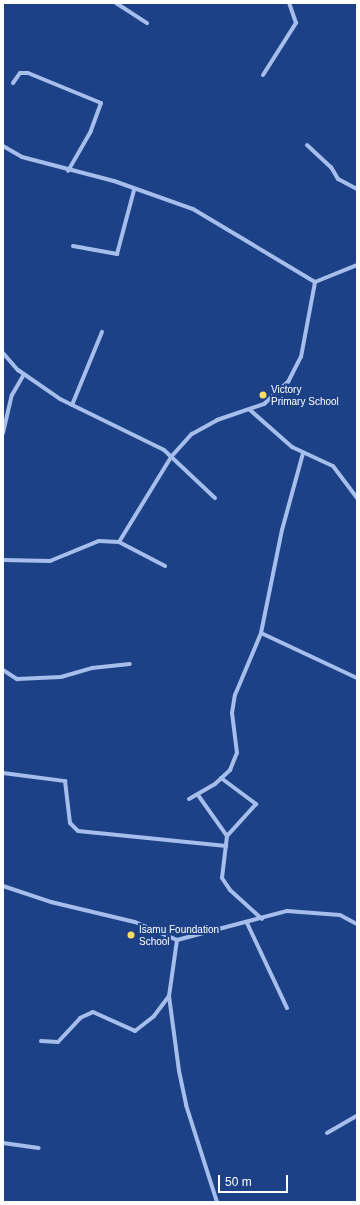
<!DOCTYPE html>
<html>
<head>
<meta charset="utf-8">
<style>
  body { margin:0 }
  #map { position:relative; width:360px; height:1205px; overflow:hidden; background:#1d4186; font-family:Helvetica,sans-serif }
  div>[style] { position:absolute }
  .minor>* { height:4px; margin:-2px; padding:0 2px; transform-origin:2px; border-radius:2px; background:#a5beeb }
  .dots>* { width:11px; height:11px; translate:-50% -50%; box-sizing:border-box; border:2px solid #1d4186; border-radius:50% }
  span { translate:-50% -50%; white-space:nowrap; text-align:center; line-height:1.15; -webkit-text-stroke:4px #1d4186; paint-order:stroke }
  .poi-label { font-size:10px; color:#fff }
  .left { translate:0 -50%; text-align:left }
  .frame { position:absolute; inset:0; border:4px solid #fff; pointer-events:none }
  .scale { position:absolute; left:218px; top:1175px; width:70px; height:18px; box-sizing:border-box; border:2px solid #fff; border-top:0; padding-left:5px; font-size:12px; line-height:14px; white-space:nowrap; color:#fff; -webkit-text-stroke:3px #1d4186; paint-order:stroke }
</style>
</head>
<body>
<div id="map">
  <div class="minor">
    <i style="left:116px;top:3px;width:37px;rotate:33deg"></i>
    <i style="left:263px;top:75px;width:62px;rotate:-57.6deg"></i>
    <i style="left:296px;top:23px;width:21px;rotate:-109deg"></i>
    <i style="left:13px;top:83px;width:12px;rotate:-55deg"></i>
    <i style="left:20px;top:73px;width:8px"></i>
    <i style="left:28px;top:73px;width:79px;rotate:22.3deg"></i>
    <i style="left:101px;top:103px;width:30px;rotate:110deg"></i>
    <i style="left:91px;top:131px;width:46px;rotate:119.9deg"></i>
    <i style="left:307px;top:145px;width:33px;rotate:43deg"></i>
    <i style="left:331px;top:167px;width:14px;rotate:60deg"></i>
    <i style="left:338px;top:179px;width:21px;rotate:28deg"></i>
    <i style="left:3px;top:146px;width:22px;rotate:30deg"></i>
    <i style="left:22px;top:157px;width:95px;rotate:14.6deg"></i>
    <i style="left:114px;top:181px;width:84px;rotate:19.5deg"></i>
    <i style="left:193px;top:209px;width:142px;rotate:30.9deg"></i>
    <i style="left:73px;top:246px;width:45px;rotate:10.3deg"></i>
    <i style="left:117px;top:254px;width:66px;rotate:-75.1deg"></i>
    <i style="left:315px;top:282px;width:45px;rotate:-22deg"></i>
    <i style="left:3px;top:353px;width:23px;rotate:49deg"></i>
    <i style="left:18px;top:370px;width:51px;rotate:34.6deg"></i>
    <i style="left:60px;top:399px;width:116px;rotate:26.1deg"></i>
    <i style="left:164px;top:450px;width:70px;rotate:43.3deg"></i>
    <i style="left:72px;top:405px;width:79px;rotate:-67.7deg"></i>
    <i style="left:250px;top:410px;width:56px;rotate:41.4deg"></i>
    <i style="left:292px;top:447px;width:45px;rotate:24.9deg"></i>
    <i style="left:333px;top:466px;width:40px;rotate:53deg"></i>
    <i style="left:3px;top:433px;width:39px;rotate:-77deg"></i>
    <i style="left:12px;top:395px;width:24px;rotate:-60deg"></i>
    <i style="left:119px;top:542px;width:100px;rotate:-58.5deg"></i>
    <i style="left:171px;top:457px;width:31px;rotate:-48deg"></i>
    <i style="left:192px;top:434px;width:29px;rotate:-29deg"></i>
    <i style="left:217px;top:420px;width:50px;rotate:-18.8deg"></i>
    <i style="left:264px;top:404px;width:33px;rotate:-43deg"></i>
    <i style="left:288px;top:382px;width:28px;rotate:-63deg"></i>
    <i style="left:301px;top:357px;width:76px;rotate:-79.4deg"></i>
    <i style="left:3px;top:560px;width:47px;rotate:1.2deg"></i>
    <i style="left:50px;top:561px;width:53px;rotate:-22.2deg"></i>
    <i style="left:99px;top:541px;width:20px;rotate:3deg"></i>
    <i style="left:119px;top:542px;width:52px;rotate:27.6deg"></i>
    <i style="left:261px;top:633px;width:106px;rotate:25.1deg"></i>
    <i style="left:3px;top:670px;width:17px;rotate:33deg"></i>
    <i style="left:17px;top:679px;width:44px;rotate:-2.6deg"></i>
    <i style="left:61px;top:677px;width:32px;rotate:-16deg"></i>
    <i style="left:92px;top:668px;width:38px;rotate:-6deg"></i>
    <i style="left:3px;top:773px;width:63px;rotate:7.4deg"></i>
    <i style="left:65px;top:781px;width:42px;rotate:83.2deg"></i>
    <i style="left:70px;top:823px;width:11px;rotate:45deg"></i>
    <i style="left:78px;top:831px;width:149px;rotate:5.8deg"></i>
    <i style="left:221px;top:778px;width:44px;rotate:36.6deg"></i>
    <i style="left:256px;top:804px;width:43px;rotate:132.2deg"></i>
    <i style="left:227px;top:836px;width:42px;rotate:96.8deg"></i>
    <i style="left:222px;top:878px;width:14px;rotate:56deg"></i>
    <i style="left:230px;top:890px;width:43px;rotate:42.2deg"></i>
    <i style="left:198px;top:795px;width:50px;rotate:54.7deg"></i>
    <i style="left:189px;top:799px;width:30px;rotate:-30deg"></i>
    <i style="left:215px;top:784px;width:21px;rotate:-43deg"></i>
    <i style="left:230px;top:770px;width:18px;rotate:-68deg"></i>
    <i style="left:237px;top:753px;width:40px;rotate:-97.1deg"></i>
    <i style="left:232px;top:713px;width:18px;rotate:-81deg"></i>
    <i style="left:235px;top:695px;width:67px;rotate:-67.2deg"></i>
    <i style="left:261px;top:633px;width:105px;rotate:-78.5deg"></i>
    <i style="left:282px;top:530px;width:80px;rotate:-74.7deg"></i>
    <i style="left:3px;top:886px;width:51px;rotate:18.4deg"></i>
    <i style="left:51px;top:902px;width:86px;rotate:13.4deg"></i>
    <i style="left:135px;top:922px;width:46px;rotate:23.2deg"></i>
    <i style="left:177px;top:940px;width:114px;rotate:-14.8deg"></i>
    <i style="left:287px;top:911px;width:53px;rotate:4.3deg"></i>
    <i style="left:340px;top:915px;width:19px;rotate:28deg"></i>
    <i style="left:247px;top:923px;width:94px;rotate:64.8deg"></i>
    <i style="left:177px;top:940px;width:57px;rotate:98.1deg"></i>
    <i style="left:169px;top:996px;width:76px;rotate:82.4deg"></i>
    <i style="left:179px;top:1071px;width:35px;rotate:78deg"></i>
    <i style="left:186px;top:1105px;width:102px;rotate:72.3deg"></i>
    <i style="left:41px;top:1041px;width:17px;rotate:3deg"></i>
    <i style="left:58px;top:1042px;width:33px;rotate:-47deg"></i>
    <i style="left:80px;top:1018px;width:14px;rotate:-25deg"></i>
    <i style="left:93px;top:1012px;width:46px;rotate:24.3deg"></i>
    <i style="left:135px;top:1031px;width:24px;rotate:-38deg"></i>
    <i style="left:154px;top:1016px;width:25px;rotate:-53deg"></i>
    <i style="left:327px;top:1133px;width:34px;rotate:-30deg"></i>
    <i style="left:3px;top:1143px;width:36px;rotate:8deg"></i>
  </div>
  <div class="dots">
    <i style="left:263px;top:395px;background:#fadd63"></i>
    <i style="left:131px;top:935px;background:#fadd63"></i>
  </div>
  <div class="poi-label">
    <span class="left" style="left:271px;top:395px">Victory<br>Primary School</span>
    <span class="left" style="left:139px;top:935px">Isamu Foundation<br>School</span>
  </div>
  <div class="frame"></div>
  <div class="scale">50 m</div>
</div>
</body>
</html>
